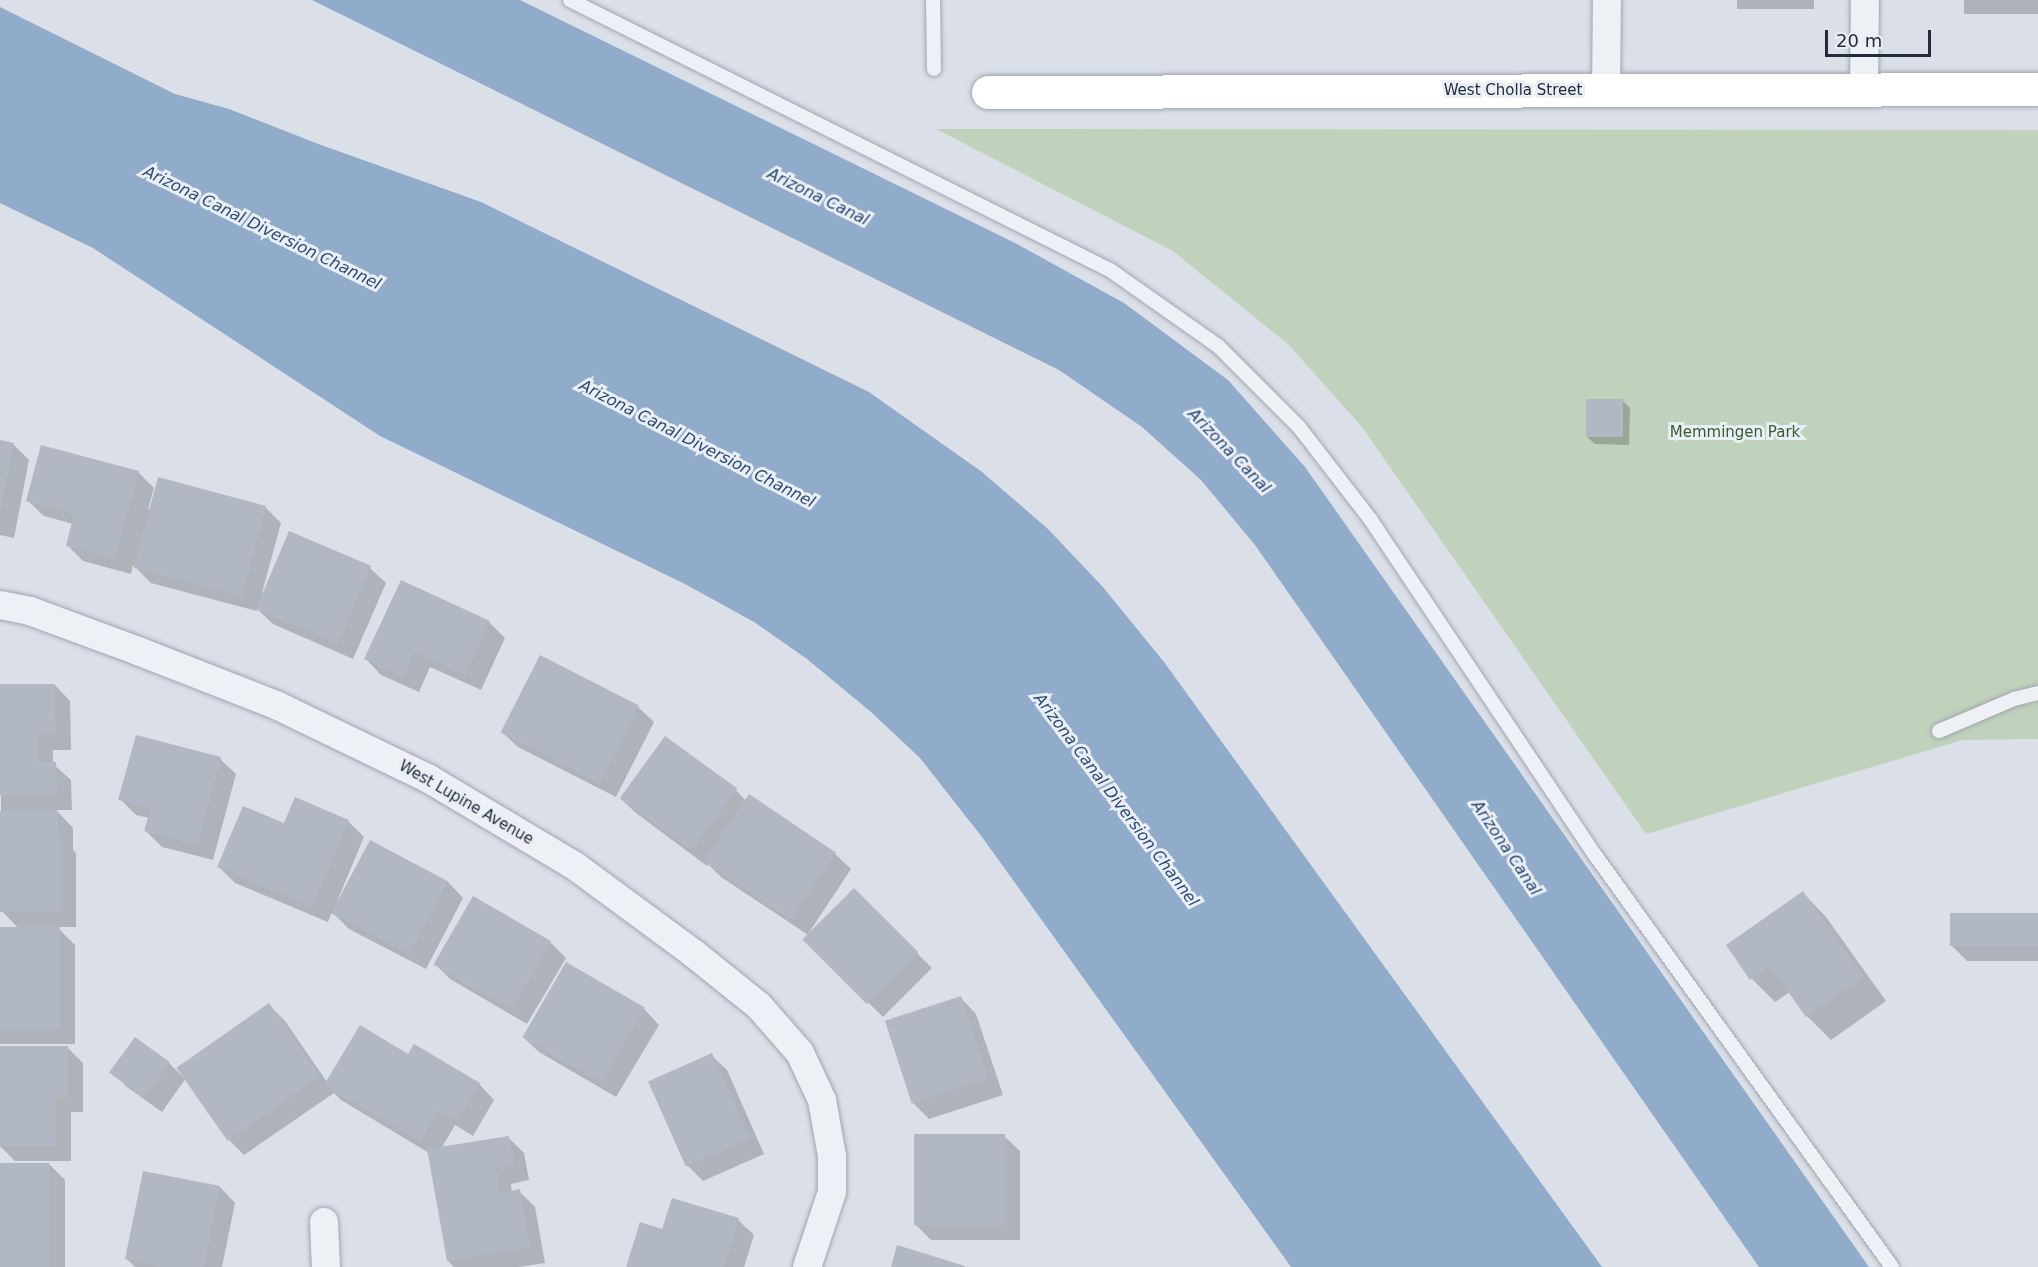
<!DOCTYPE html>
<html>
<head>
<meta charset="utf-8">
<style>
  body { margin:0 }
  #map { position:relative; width:2038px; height:1267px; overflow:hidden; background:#dbdfe7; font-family:"DejaVu Sans",sans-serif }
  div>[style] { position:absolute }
  .green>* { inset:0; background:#c0d2bb }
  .water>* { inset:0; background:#91accb }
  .shadow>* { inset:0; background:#0003; transform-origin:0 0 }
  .building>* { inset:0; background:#b1b8c4; transform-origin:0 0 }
  .roads { filter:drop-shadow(0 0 2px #a0a6b1) drop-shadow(0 0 2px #a0a6b1) }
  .lane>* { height:14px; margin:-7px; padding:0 7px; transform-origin:7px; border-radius:7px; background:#edf0f5 }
  .street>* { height:28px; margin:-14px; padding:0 14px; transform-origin:14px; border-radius:14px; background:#edf0f5 }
  .secondary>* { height:33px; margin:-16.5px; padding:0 16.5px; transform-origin:16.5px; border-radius:16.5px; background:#fff }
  span { translate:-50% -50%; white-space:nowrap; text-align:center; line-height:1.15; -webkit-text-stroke:6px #eaeef5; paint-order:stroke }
  .street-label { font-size:15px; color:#232c3e }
  .park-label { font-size:15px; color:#375b2f }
  .water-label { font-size:16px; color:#2a4a75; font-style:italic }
  .scale { position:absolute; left:1825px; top:30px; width:106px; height:27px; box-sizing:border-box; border:3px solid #232c3e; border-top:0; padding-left:8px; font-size:18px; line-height:21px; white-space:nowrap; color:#232c3e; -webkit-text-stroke:4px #eaeef5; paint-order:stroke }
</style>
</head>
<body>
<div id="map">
  <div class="green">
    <i style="clip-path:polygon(936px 129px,2038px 130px,2038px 739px,1963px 740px,1646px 834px,1362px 427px,1289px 345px,1173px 251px)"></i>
  </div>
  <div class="water">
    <i style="clip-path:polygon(312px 0,520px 0,1015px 243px,1124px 303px,1228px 380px,1305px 467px,1869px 1267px,1759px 1267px,1255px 545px,1201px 480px,1142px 427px,1059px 370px)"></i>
    <i style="clip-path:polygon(0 7px,175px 94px,229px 109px,321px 145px,481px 202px,869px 392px,982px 472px,1048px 529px,1102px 586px,1164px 662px,1602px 1267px,1291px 1267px,982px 837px,920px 758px,871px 712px,807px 659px,754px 622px,685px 584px,380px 436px,93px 248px,0 203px)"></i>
  </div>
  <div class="shadow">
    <i style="left:1737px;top:0;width:77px;height:9px"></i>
    <i style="left:1964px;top:0;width:74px;height:14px"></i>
    <i style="clip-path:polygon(1622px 400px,1630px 408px,1629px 445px,1595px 444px,1587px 437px)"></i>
    <i style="clip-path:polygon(0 442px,13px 444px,29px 460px,14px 538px,0 535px)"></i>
    <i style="clip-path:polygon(138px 472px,154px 488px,148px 509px,265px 507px,281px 523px,262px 593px,370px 568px,386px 583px,353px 659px,273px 624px,257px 609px,257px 611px,151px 583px,133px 565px,131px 574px,83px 561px,67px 545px,73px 524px,44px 516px,28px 501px)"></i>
    <i style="clip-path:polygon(489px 622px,505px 638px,481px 690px,430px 667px,419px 692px,381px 675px,366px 659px)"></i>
    <i style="clip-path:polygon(540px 657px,638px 707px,654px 722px,616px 797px,518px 747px,502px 732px)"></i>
    <i style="clip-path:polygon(0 685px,55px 685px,70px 701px,71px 750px,53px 750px,53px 764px,71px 780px,72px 810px,56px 810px,73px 828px,73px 850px,76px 853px,76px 927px,57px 927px,75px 945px,75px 1044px,0 1044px,0 929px,19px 929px,2px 911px)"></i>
    <i style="clip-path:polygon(220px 759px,236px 774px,213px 860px,162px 847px,146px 831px,149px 818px,136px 815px,120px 799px)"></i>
    <i style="clip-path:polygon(736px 790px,746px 801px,835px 854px,851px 869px,808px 934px,854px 890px,932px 968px,883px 1017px,804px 939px,808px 935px,721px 877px,708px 864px,707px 866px,636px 813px,620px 798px)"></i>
    <i style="clip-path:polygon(348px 821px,364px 837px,338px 899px,340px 900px,370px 842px,448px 882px,463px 898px,426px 969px,349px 929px,332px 912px,328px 922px,235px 883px,219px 867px,285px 825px)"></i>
    <i style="clip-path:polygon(1803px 893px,1826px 917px,1886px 1001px,1831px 1040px,1807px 1016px,1790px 992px,1775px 1002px,1752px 979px)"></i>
    <i style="clip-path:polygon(2038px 915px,2038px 961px,1967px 961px,1952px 946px)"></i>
    <i style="clip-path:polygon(550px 942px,566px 958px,527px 1024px,450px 979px,435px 964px)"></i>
    <i style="clip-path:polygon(961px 998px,976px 1014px,1003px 1095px,929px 1119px,913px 1103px)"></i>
    <i style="clip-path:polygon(269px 1005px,285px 1021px,327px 1082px,409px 1056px,479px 1084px,494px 1100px,473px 1136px,455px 1125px,441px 1149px,508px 1137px,524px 1153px,529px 1180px,511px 1184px,512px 1192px,519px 1191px,535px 1207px,545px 1263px,519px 1267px,454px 1267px,448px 1261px,429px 1153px,341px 1100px,334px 1093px,244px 1155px,228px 1139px,186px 1078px,162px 1112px,127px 1087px,111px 1071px,135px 1039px,169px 1063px,183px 1077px)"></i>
    <i style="clip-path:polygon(644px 1009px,659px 1025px,616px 1097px,539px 1052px,523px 1037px)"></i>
    <i style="clip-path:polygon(0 1047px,67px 1047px,83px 1063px,83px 1112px,71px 1112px,71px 1161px,15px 1161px,0 1146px)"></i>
    <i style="clip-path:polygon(711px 1055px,727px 1070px,764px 1154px,703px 1181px,687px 1165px)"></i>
    <i style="clip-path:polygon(1004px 1136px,1020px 1151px,1020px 1240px,931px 1240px,915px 1224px)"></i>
    <i style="clip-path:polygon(0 1164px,49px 1164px,65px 1180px,65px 1267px,0 1267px)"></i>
    <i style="clip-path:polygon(220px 1187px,235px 1203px,222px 1267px,135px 1267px,127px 1259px)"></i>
    <i style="clip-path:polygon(738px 1220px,754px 1235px,744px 1267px,628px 1267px,663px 1231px)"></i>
  </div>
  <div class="building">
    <i style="left:1586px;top:399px;width:37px;height:38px"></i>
    <i style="clip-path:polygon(0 440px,14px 443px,1px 509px,0 509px)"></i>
    <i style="clip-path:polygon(41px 445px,139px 471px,115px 559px,66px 546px,74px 514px,26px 501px)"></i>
    <i style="left:158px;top:477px;width:112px;height:94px;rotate:15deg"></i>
    <i style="left:289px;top:531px;width:89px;height:85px;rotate:23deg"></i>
    <i style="clip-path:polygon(401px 580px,490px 621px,465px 675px,414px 652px,403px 678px,364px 659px)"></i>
    <i style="left:540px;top:655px;width:111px;height:87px;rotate:27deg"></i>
    <i style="clip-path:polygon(0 684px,55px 684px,56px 735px,38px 735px,38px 762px,56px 762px,57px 795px,0 795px)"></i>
    <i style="clip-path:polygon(136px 735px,221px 757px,198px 845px,144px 831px,151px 808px,118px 800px)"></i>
    <i style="left:665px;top:736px;width:89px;height:77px;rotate:36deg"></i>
    <i style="left:749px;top:794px;width:105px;height:81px;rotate:34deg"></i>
    <i style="clip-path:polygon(295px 797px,349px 820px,312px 907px,217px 867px,243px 806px,284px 823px)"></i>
    <i style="clip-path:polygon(0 811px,58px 811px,58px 836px,61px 836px,61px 912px,0 912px)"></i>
    <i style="left:370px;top:840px;width:88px;height:83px;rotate:28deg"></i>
    <i style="left:854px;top:888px;width:91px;height:73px;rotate:45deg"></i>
    <i style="clip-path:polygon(1803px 891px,1864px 977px,1806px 1017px,1770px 966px,1750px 980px,1726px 945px)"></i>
    <i style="left:473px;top:896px;width:90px;height:79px;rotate:30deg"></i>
    <i style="left:1950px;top:913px;width:88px;height:33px"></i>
    <i style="left:0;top:927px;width:60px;height:102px"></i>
    <i style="left:566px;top:962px;width:91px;height:87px;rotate:30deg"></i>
    <i style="left:961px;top:996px;width:87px;height:80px;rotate:72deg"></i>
    <i style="left:269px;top:1003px;width:89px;height:113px;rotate:55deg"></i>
    <i style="clip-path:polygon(360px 1025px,408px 1054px,414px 1044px,480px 1083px,456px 1121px,439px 1110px,420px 1142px,324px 1085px)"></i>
    <i style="left:135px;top:1037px;width:43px;height:44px;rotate:36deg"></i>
    <i style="clip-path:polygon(0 1046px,68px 1046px,68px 1097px,56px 1097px,56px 1146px,0 1146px)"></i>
    <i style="left:712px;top:1053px;width:93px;height:70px;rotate:66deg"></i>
    <i style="left:914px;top:1134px;width:91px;height:91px"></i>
    <i style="clip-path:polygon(509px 1136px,514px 1165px,496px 1168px,500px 1193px,520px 1189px,530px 1247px,447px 1261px,427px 1149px)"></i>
    <i style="left:0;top:1163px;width:49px;height:104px"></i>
    <i style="clip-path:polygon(143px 1171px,220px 1186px,204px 1267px,163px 1267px,125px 1259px)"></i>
    <i style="clip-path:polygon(672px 1198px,739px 1218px,724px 1267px,626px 1267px,640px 1222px,662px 1229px)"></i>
    <i style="clip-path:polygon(897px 1245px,965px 1266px,964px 1267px,891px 1267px)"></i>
  </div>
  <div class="roads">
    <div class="lane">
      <i style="left:570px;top:0;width:604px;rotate:26.57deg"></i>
      <i style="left:1110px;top:270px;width:132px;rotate:35.1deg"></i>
      <i style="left:1218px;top:346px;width:115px;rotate:45deg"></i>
      <i style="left:1299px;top:427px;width:116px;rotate:52.3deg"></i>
      <i style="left:1370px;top:519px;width:404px;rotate:56.2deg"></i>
      <i style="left:1595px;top:855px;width:508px;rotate:54.21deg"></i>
      <i style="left:933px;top:0;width:69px;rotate:89.2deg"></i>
      <i style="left:1939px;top:731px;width:82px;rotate:-23.1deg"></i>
      <i style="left:2014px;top:699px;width:25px;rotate:-14deg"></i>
    </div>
    <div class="street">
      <i style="left:1864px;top:90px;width:90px;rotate:-89.4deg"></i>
      <i style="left:1606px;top:91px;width:91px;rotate:-89.4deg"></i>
      <i style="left:0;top:605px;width:31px;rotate:11deg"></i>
      <i style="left:30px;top:611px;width:115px;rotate:20.3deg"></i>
      <i style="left:138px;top:651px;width:150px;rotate:21.4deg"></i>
      <i style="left:278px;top:706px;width:168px;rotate:25.8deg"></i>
      <i style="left:429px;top:779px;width:170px;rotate:30.8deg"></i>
      <i style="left:575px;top:866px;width:147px;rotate:36.4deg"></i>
      <i style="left:693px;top:953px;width:85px;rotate:38.8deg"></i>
      <i style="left:759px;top:1006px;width:62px;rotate:48.9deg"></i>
      <i style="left:800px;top:1053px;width:52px;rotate:64.9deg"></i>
      <i style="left:822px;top:1100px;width:57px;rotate:79.9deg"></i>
      <i style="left:832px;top:1156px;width:36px;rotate:90deg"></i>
      <i style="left:832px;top:1192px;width:79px;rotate:108.4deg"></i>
      <i style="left:324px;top:1222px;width:45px;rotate:87.5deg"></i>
    </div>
    <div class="secondary">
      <i style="left:988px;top:92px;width:1050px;rotate:-0.16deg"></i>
    </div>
  </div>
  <div class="street-label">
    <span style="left:1513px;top:91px">West Cholla Street</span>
    <span style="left:466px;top:803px;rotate:30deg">West Lupine Avenue</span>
  </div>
  <div class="park-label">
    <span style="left:1735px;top:433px">Memmingen Park</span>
  </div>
  <div class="water-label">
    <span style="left:818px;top:197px;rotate:26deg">Arizona Canal</span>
    <span style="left:262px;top:228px;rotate:26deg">Arizona Canal Diversion Channel</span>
    <span style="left:697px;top:444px;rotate:27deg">Arizona Canal Diversion Channel</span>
    <span style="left:1229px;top:451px;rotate:46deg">Arizona Canal</span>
    <span style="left:1116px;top:800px;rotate:53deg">Arizona Canal Diversion Channel</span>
    <span style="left:1506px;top:848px;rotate:56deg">Arizona Canal</span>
  </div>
  <div class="scale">20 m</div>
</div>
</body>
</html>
